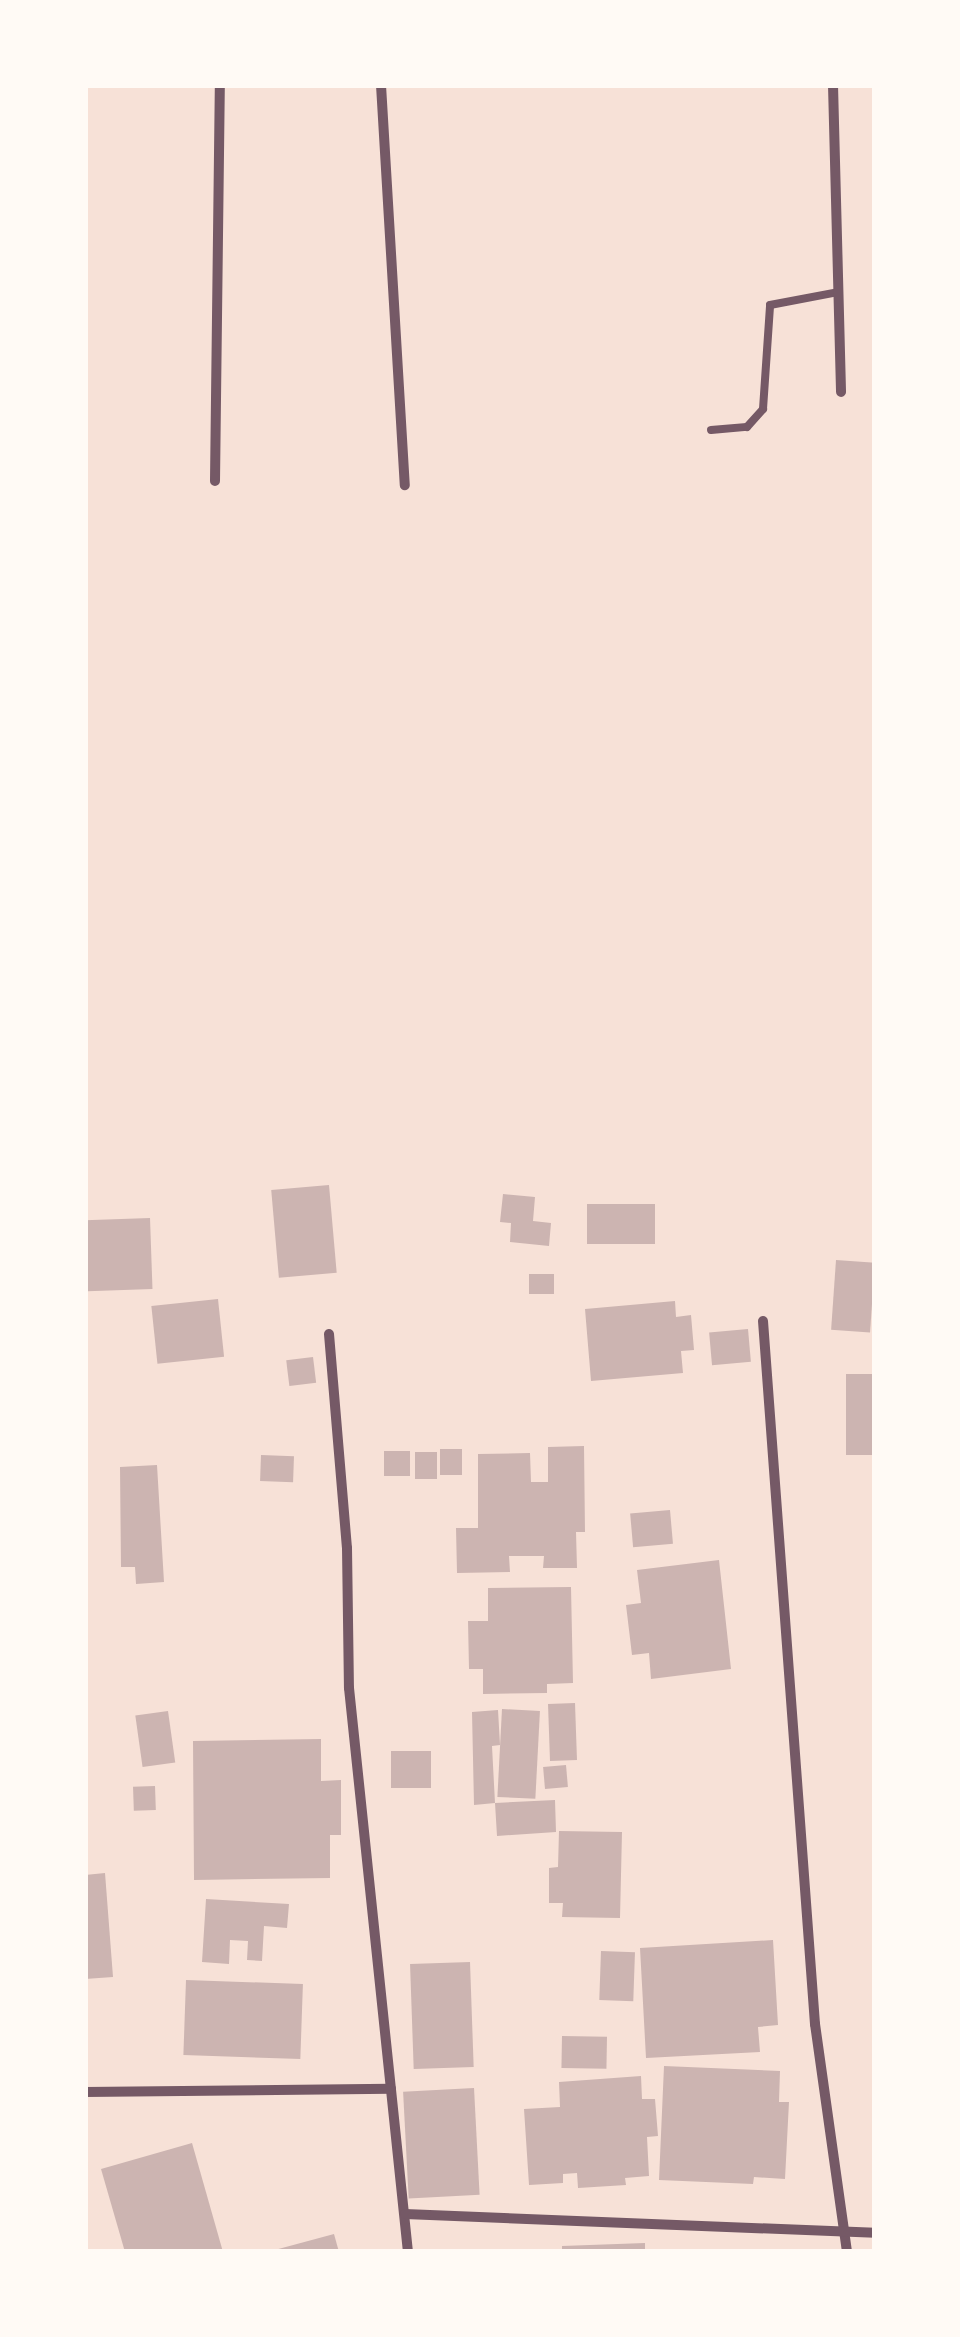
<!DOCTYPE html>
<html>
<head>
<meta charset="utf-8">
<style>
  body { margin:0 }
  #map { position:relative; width:960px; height:2337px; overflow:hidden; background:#f7e1d7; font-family:"Source Sans 3",sans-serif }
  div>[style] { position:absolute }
  .building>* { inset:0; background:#ccb4b1; transform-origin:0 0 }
  .service>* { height:8px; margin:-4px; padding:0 4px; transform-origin:4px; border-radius:4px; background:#755966 }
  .minor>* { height:10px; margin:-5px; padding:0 5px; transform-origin:5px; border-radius:5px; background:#755966 }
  span { translate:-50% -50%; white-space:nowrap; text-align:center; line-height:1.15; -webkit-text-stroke:8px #fffaf5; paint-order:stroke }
  .frame { position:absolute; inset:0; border:88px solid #fffaf5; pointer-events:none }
</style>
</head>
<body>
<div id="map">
  <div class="building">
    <i style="left:329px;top:1185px;width:88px;height:58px;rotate:85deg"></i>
    <i style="clip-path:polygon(503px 1194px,535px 1197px,533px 1221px,551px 1223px,549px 1246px,510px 1242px,511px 1223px,500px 1222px)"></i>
    <i style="left:587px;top:1204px;width:68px;height:40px"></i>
    <i style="left:150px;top:1218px;width:71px;height:65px;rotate:88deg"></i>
    <i style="left:836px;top:1260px;width:39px;height:70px;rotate:4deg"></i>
    <i style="left:554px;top:1274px;width:20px;height:25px;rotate:90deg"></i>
    <i style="left:218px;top:1299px;width:58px;height:67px;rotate:84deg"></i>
    <i style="clip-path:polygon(675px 1301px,676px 1317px,691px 1315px,694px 1350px,681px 1351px,683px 1373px,591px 1381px,585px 1309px)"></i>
    <i style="left:748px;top:1329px;width:33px;height:39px;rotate:85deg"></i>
    <i style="left:313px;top:1357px;width:26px;height:27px;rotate:83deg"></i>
    <i style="left:846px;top:1374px;width:29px;height:81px"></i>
    <i style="clip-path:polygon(584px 1446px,585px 1532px,576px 1532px,577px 1568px,543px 1568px,544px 1556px,509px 1556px,510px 1572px,457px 1573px,456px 1528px,478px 1528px,478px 1454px,530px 1453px,531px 1482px,548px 1482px,548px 1447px)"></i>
    <i style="left:462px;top:1449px;width:26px;height:22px;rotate:90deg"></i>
    <i style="left:410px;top:1451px;width:25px;height:26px;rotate:90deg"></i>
    <i style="left:415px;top:1452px;width:22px;height:27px"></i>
    <i style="left:261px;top:1455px;width:33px;height:26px;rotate:2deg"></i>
    <i style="clip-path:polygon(157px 1465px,164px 1582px,136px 1584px,135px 1567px,121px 1567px,120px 1467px)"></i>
    <i style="left:670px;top:1510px;width:34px;height:40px;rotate:85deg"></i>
    <i style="clip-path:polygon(719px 1560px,731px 1669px,651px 1679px,649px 1653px,632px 1655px,626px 1605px,641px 1603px,637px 1570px)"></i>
    <i style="clip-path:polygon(571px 1587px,573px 1683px,547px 1684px,547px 1693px,483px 1694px,483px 1669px,469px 1669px,468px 1621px,488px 1621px,488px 1588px)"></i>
    <i style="left:575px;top:1703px;width:57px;height:27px;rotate:88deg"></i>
    <i style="left:502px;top:1709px;width:38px;height:88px;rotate:3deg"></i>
    <i style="clip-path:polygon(498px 1710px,500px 1745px,492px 1746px,495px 1803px,555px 1800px,556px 1832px,497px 1836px,495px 1803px,474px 1805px,472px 1712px)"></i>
    <i style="left:168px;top:1711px;width:52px;height:33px;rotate:82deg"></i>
    <i style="clip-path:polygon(321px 1739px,321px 1781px,341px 1780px,341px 1835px,330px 1835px,330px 1878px,194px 1880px,193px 1741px)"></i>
    <i style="left:391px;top:1751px;width:40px;height:37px"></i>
    <i style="left:566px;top:1765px;width:22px;height:23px;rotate:85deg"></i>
    <i style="left:155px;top:1786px;width:24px;height:22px;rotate:88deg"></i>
    <i style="clip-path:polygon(559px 1831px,622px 1832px,620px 1918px,562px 1917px,563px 1903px,549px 1903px,549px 1868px,558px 1867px)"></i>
    <i style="clip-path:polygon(105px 1873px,113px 1977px,85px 1979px,85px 1875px)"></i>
    <i style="clip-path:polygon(206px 1899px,289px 1904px,287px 1928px,264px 1926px,262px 1961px,247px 1960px,248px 1941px,230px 1940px,229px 1964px,202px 1962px)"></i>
    <i style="clip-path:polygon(773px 1940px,778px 2025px,758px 2027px,760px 2052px,646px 2058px,640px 1948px)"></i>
    <i style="left:601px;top:1951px;width:34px;height:49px;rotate:2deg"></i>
    <i style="left:470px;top:1962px;width:105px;height:60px;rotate:88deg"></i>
    <i style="left:186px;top:1980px;width:117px;height:75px;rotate:2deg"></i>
    <i style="left:562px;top:2036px;width:45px;height:32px;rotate:1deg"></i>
    <i style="clip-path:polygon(664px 2066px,780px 2071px,779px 2102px,789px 2102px,785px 2179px,754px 2177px,753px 2184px,659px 2180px)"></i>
    <i style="clip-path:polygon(641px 2076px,642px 2099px,655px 2099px,658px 2136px,647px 2137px,649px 2176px,625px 2178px,626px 2185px,578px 2188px,577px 2173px,563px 2174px,563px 2183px,529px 2185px,524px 2109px,560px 2107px,559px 2082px)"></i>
    <i style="left:474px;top:2088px;width:107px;height:71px;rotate:87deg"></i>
    <i style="clip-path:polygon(192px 2143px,223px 2252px,125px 2252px,101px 2169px)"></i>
    <i style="clip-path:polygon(334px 2234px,339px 2252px,271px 2252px,271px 2251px)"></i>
    <i style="clip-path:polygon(645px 2243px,645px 2252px,562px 2252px,562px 2246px)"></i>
  </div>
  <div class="service">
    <i style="left:711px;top:430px;width:36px;rotate:-5deg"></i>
    <i style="left:747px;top:427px;width:24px;rotate:-48deg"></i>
    <i style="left:763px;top:409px;width:104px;rotate:-86.1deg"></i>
    <i style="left:770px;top:305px;width:69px;rotate:-10.8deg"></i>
  </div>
  <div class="minor">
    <i style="left:381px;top:85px;width:401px;rotate:86.6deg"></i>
    <i style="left:833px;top:85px;width:307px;rotate:88.5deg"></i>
    <i style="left:215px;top:481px;width:396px;rotate:-89.3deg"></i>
    <i style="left:763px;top:1321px;width:705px;rotate:85.77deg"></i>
    <i style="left:815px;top:2024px;width:230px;rotate:82deg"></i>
    <i style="left:329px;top:1334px;width:215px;rotate:85.2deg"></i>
    <i style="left:347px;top:1548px;width:140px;rotate:89.2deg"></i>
    <i style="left:349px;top:1688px;width:567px;rotate:84.03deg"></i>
    <i style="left:85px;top:2092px;width:306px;rotate:-0.6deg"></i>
    <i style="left:405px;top:2214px;width:470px;rotate:2.3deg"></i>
  </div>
  <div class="frame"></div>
</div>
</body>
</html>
